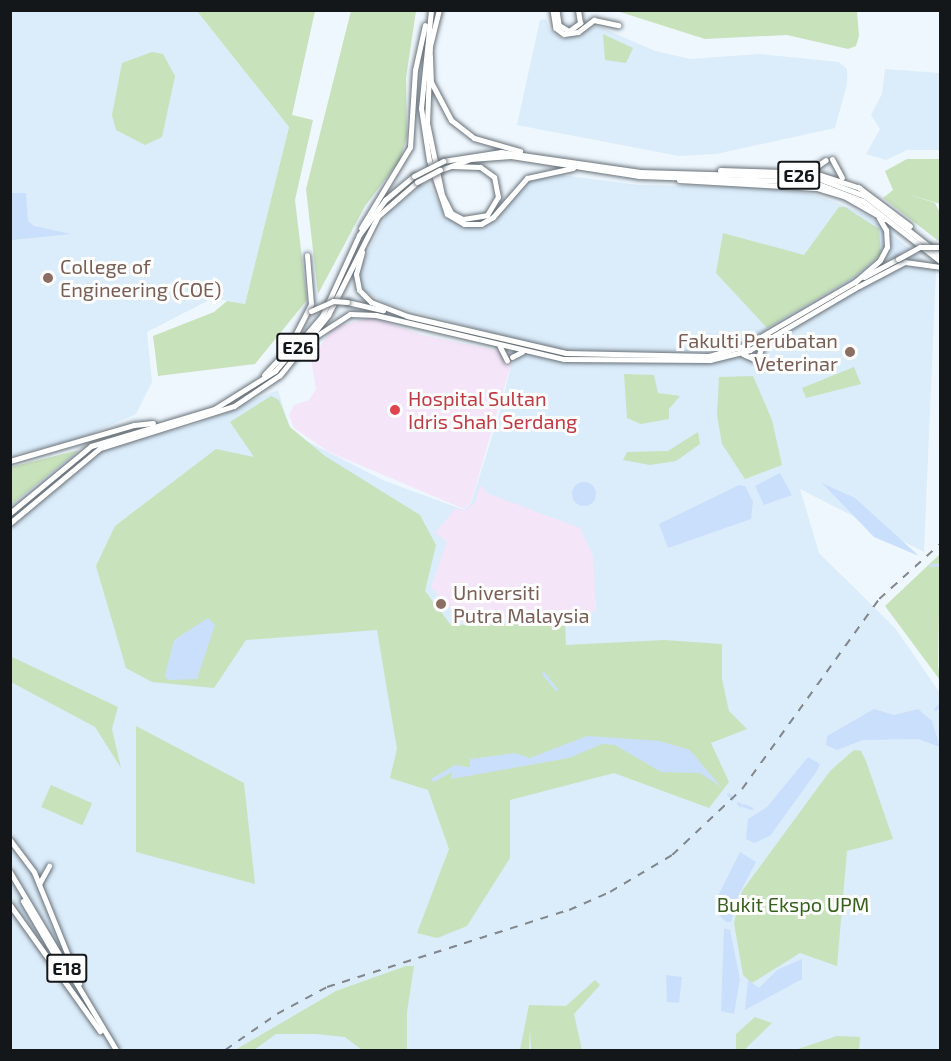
<!DOCTYPE html>
<html>
<head>
<meta charset="utf-8">
<style>
  body { margin:0 }
  #map { position:relative; width:951px; height:1061px; overflow:hidden; background:#eef7fe; font-family:"Exo 2",sans-serif }
  div>[style] { position:absolute }
  .built>* { inset:0; background:#dbecfa }
  .medical>* { inset:0; background:#f4e5f9 }
  .green>* { inset:0; background:#c8e2bc; transform-origin:0 0 }
  .water>* { inset:0; background:#cadffc }
  .round { border-radius:50% }
  .canal>* { height:3px; margin:-1.5px; padding:0 1.5px; transform-origin:1.5px; border-radius:1.5px; background:#cadffc }
  .roads { filter:drop-shadow(0 0 2px #687178) drop-shadow(0 0 2px #687178) }
  .major>* { height:4.5px; margin:-2.25px; padding:0 2.25px; transform-origin:2.25px; border-radius:2.25px; background:#fff }
  .highway>* { height:5px; margin:-2.5px; padding:0 2.5px; transform-origin:2.5px; border-radius:2.5px; background:#fff }
  .rail>* { height:1.5px; margin-top:-0.75px; transform-origin:0; background:repeating-linear-gradient(90deg,#81878c 0 8px,transparent 0 16px) }
  .bridges { filter:drop-shadow(0 0 2px #687178) drop-shadow(0 0 2px #687178) }
  .highway-bridge>* { height:5px; margin:-2.5px; padding:0 2.5px; transform-origin:2.5px; border-radius:2.5px; background:#fff }
  .dots>* { width:16px; height:16px; translate:-50% -50%; box-sizing:border-box; border:3px solid #fff; border-radius:50% }
  span { translate:-50% -50%; white-space:nowrap; text-align:center; line-height:1.15; -webkit-text-stroke:6px #fff; paint-order:stroke }
  .shield-label span { padding:2px 4px; background:#fff; border:2px solid; border-radius:4px; -webkit-text-stroke-width:0 }
  .shield-label { font-size:18px; color:#14171a; font-weight:700 }
  .education-label { font-size:20px; color:#785e54 }
  .left { translate:0 -50%; text-align:left }
  .right { translate:-100% -50%; text-align:right }
  .health-label { font-size:20px; color:#be3a42 }
  .park-label { font-size:20px; color:#355f1d }
  .frame { position:absolute; inset:0; border:12px solid #14171a; pointer-events:none }
</style>
</head>
<body>
<div id="map">
  <div class="built">
    <i style="clip-path:polygon(10px 11px,197px 11px,289px 127px,245px 304px,213px 298px,147px 332px,152px 382px,136px 414px,74px 441px,11px 455px)"></i>
    <i style="clip-path:polygon(546px 19px,549px 29px,563px 39px,598px 26px,655px 51px,690px 59px,759px 54px,839px 62px,847px 69px,847px 84px,835px 128px,716px 154px,679px 156px,517px 125px,540px 20px)"></i>
    <i style="clip-path:polygon(885px 69px,940px 73px,940px 150px,907px 150px,886px 160px,866px 154px,880px 129px,871px 115px,882px 94px)"></i>
    <i style="clip-path:polygon(544px 173px,639px 185px,763px 187px,817px 195px,869px 216px,936px 270px,924px 552px,800px 489px,819px 553px,895px 628px,940px 693px,940px 1050px,11px 1050px,11px 467px,188px 427px,278px 390px,291px 433px,385px 481px,464px 510px,471px 503px,499px 415px,517px 340px,387px 304px,360px 288px,358px 272px,388px 212px,428px 181px,445px 216px,472px 228px,500px 214px,517px 189px)"></i>
  </div>
  <div class="medical">
    <i style="clip-path:polygon(372px 317px,422px 335px,514px 354px,471px 502px,464px 509px,329px 452px,294px 428px,289px 415px,294px 405px,309px 400px,316px 389px,311px 359px,333px 328px)"></i>
    <i style="clip-path:polygon(480px 485px,489px 494px,580px 528px,593px 556px,596px 609px,590px 615px,462px 621px,431px 587px,447px 542px,435px 533px,456px 508px,464px 511px,475px 502px)"></i>
  </div>
  <div class="green">
    <i style="clip-path:polygon(197px 11px,315px 11px,292px 115px,313px 120px,295px 200px,307px 300px,255px 364px,158px 376px,153px 336px,214px 312px,227px 301px,245px 304px,289px 127px)"></i>
    <i style="clip-path:polygon(351px 11px,416px 11px,406px 78px,407px 136px,400px 160px,365px 206px,318px 294px,306px 189px)"></i>
    <i style="clip-path:polygon(617px 11px,857px 11px,859px 36px,856px 46px,848px 49px,787px 35px,705px 39px)"></i>
    <i style="clip-path:polygon(603px 34px,633px 48px,626px 63px,605px 60px)"></i>
    <i style="clip-path:polygon(152px 52px,163px 54px,175px 76px,162px 137px,145px 145px,116px 130px,112px 115px,122px 63px)"></i>
    <i style="clip-path:polygon(907px 159px,940px 159px,940px 204px,905px 193px,935px 203px,940px 213px,940px 242px,883px 198px,893px 190px,885px 171px)"></i>
    <i style="clip-path:polygon(839px 207px,845px 207px,879px 229px,881px 254px,854px 277px,767px 328px,716px 273px,723px 233px,804px 255px)"></i>
    <i style="clip-path:polygon(854px 367px,861px 384px,806px 398px,802px 388px)"></i>
    <i style="clip-path:polygon(624px 374px,654px 375px,658px 393px,680px 396px,669px 409px,669px 419px,641px 424px,627px 418px)"></i>
    <i style="clip-path:polygon(753px 376px,772px 420px,782px 465px,745px 479px,722px 444px,717px 415px,719px 377px)"></i>
    <i style="clip-path:polygon(271px 396px,279px 400px,290px 427px,325px 456px,420px 515px,436px 545px,425px 591px,451px 625px,565px 623px,566px 645px,664px 640px,722px 644px,722px 679px,729px 711px,747px 729px,711px 743px,729px 782px,709px 808px,614px 773px,510px 800px,510px 858px,467px 926px,437px 938px,417px 933px,449px 849px,428px 790px,390px 778px,397px 749px,377px 630px,246px 640px,214px 688px,152px 682px,126px 668px,96px 566px,115px 526px,216px 449px,254px 457px,230px 422px)"></i>
    <i style="clip-path:polygon(698px 432px,700px 444px,676px 461px,650px 465px,623px 460px,627px 452px,668px 451px)"></i>
    <i style="clip-path:polygon(79px 450px,11px 505px,11px 467px)"></i>
    <i style="clip-path:polygon(940px 554px,938px 665px,940px 680px,885px 606px)"></i>
    <i style="clip-path:polygon(10px 656px,118px 707px,112px 729px,121px 768px,95px 727px,11px 682px)"></i>
    <i style="clip-path:polygon(136px 726px,244px 783px,255px 884px,136px 852px)"></i>
    <i style="clip-path:polygon(854px 750px,861px 751px,866px 761px,893px 839px,847px 851px,837px 966px,800px 953px,752px 983px,743px 975px,734px 923px,742px 891px,830px 771px)"></i>
    <i style="left:51px;top:785px;width:45px;height:24px;rotate:24deg"></i>
    <i style="clip-path:polygon(406px 966px,414px 966px,407px 1012px,407px 1050px,362px 1050px,345px 1037px,316px 1034px,276px 1034px,254px 1050px,235px 1050px,336px 991px)"></i>
    <i style="clip-path:polygon(595px 980px,600px 985px,574px 1014px,582px 1050px,531px 1050px,530px 1028px,529px 1050px,520px 1050px,529px 1005px,566px 1006px)"></i>
    <i style="clip-path:polygon(755px 1017px,772px 1023px,744px 1050px,736px 1050px,736px 1034px)"></i>
    <i style="clip-path:polygon(837px 1036px,860px 1037px,859px 1050px,795px 1050px)"></i>
  </div>
  <div class="water">
    <i style="clip-path:polygon(10px 193px,26px 193px,28px 221px,34px 226px,71px 234px,12px 240px)"></i>
    <i style="clip-path:polygon(780px 473px,792px 495px,764px 505px,755px 486px)"></i>
    <i class="round" style="left:572px;top:482px;width:24px;height:24px"></i>
    <i style="clip-path:polygon(822px 483px,855px 498px,919px 556px,874px 537px)"></i>
    <i style="clip-path:polygon(739px 485px,745px 486px,753px 502px,751px 519px,668px 548px,659px 524px)"></i>
    <i style="clip-path:polygon(208px 618px,215px 625px,197px 679px,168px 680px,165px 675px,174px 640px)"></i>
    <i style="clip-path:polygon(874px 709px,894px 715px,918px 709px,932px 721px,940px 747px,918px 739px,863px 740px,837px 750px,826px 745px,827px 736px)"></i>
    <i style="clip-path:polygon(587px 736px,660px 741px,690px 750px,721px 787px,700px 773px,661px 772px,615px 745px,602px 744px,569px 758px,451px 779px,452px 772px,434px 782px,431px 779px,455px 765px,470px 767px,470px 759px,515px 753px,530px 758px)"></i>
    <i style="clip-path:polygon(808px 757px,820px 764px,817px 771px,770px 836px,754px 843px,746px 839px,748px 819px,767px 807px)"></i>
    <i style="clip-path:polygon(740px 852px,756px 862px,738px 896px,731px 922px,726px 922px,716px 912px,717px 898px)"></i>
    <i style="clip-path:polygon(724px 928px,730px 930px,740px 979px,734px 1014px,721px 1011px)"></i>
    <i style="clip-path:polygon(802px 959px,802px 979px,745px 1010px,748px 980px,759px 988px,777px 970px)"></i>
    <i style="clip-path:polygon(666px 975px,682px 977px,679px 1003px,667px 1002px)"></i>
  </div>
  <div class="canal">
    <i style="left:930px;top:565px;width:10px"></i>
    <i style="left:543px;top:673px;width:21px;rotate:51deg"></i>
    <i style="left:935px;top:709px;width:7px;rotate:-45deg"></i>
    <i style="left:728px;top:794px;width:6px;rotate:45deg"></i>
    <i style="left:738px;top:803px;width:3px;rotate:45deg"></i>
    <i style="left:743px;top:805px;width:9px;rotate:21deg"></i>
  </div>
  <div class="roads">
    <div class="major">
      <i style="left:553px;top:10px;width:18px;rotate:81deg"></i>
      <i style="left:556px;top:28px;width:10px;rotate:37deg"></i>
      <i style="left:564px;top:34px;width:14px;rotate:-8deg"></i>
      <i style="left:578px;top:32px;width:20px;rotate:-37deg"></i>
      <i style="left:594px;top:20px;width:25px;rotate:12deg"></i>
      <i style="left:557px;top:10px;width:15px;rotate:82deg"></i>
      <i style="left:559px;top:25px;width:12px;rotate:31deg"></i>
      <i style="left:569px;top:31px;width:14px;rotate:-36deg"></i>
      <i style="left:580px;top:23px;width:13px;rotate:-99deg"></i>
      <i style="left:430px;top:46px;width:37px;rotate:-76deg"></i>
      <i style="left:376px;top:315px;width:193px;rotate:13.2deg"></i>
      <i style="left:564px;top:359px;width:146px;rotate:0.4deg"></i>
      <i style="left:710px;top:360px;width:41px;rotate:-14deg"></i>
      <i style="left:750px;top:350px;width:126px;rotate:-30.4deg"></i>
      <i style="left:407px;top:316px;width:163px;rotate:13.1deg"></i>
      <i style="left:566px;top:353px;width:143px;rotate:1.2deg"></i>
      <i style="left:709px;top:356px;width:40px;rotate:-16deg"></i>
      <i style="left:747px;top:345px;width:125px;rotate:-30.3deg"></i>
      <i style="left:500px;top:346px;width:16px;rotate:63deg"></i>
      <i style="left:743px;top:354px;width:12px;rotate:24deg"></i>
      <i style="left:512px;top:357px;width:11px;rotate:-27deg"></i>
      <i style="left:758px;top:357px;width:14px;rotate:-69deg"></i>
      <i style="left:10px;top:461px;width:129px;rotate:-16.2deg"></i>
    </div>
    <div class="highway">
      <i style="left:431px;top:10px;width:99px;rotate:95.8deg"></i>
      <i style="left:421px;top:108px;width:53px;rotate:81.3deg"></i>
      <i style="left:429px;top:160px;width:57px;rotate:71.6deg"></i>
      <i style="left:447px;top:214px;width:20px;rotate:30deg"></i>
      <i style="left:464px;top:224px;width:17px"></i>
      <i style="left:481px;top:224px;width:14px;rotate:-30deg"></i>
      <i style="left:493px;top:217px;width:52px;rotate:-48.9deg"></i>
      <i style="left:527px;top:178px;width:47px;rotate:-12.3deg"></i>
      <i style="left:430px;top:46px;width:77px;rotate:92.2deg"></i>
      <i style="left:427px;top:123px;width:74px;rotate:78.2deg"></i>
      <i style="left:442px;top:195px;width:20px;rotate:63deg"></i>
      <i style="left:451px;top:213px;width:13px;rotate:27deg"></i>
      <i style="left:463px;top:219px;width:24px;rotate:-9deg"></i>
      <i style="left:487px;top:215px;width:21px;rotate:-59deg"></i>
      <i style="left:498px;top:197px;width:20px;rotate:-101deg"></i>
      <i style="left:494px;top:177px;width:17px;rotate:-144deg"></i>
      <i style="left:480px;top:167px;width:28px;rotate:-178deg"></i>
      <i style="left:430px;top:56px;width:26px;rotate:88deg"></i>
      <i style="left:431px;top:82px;width:43px;rotate:62.2deg"></i>
      <i style="left:451px;top:120px;width:29px;rotate:38deg"></i>
      <i style="left:474px;top:138px;width:48px;rotate:15.8deg"></i>
      <i style="left:832px;top:159px;width:21px;rotate:62deg"></i>
      <i style="left:443px;top:161px;width:59px;rotate:-8.8deg"></i>
      <i style="left:501px;top:152px;width:139px;rotate:8.2deg"></i>
      <i style="left:639px;top:172px;width:175px;rotate:1.6deg"></i>
      <i style="left:814px;top:177px;width:54px;rotate:20.4deg"></i>
      <i style="left:865px;top:196px;width:95px;rotate:38.2deg"></i>
      <i style="left:440px;top:170px;width:32px;rotate:-20deg"></i>
      <i style="left:470px;top:159px;width:41px;rotate:-4.2deg"></i>
      <i style="left:511px;top:156px;width:130px;rotate:8.9deg"></i>
      <i style="left:639px;top:176px;width:174px;rotate:2deg"></i>
      <i style="left:813px;top:182px;width:53px;rotate:20.8deg"></i>
      <i style="left:863px;top:201px;width:98px;rotate:37.9deg"></i>
      <i style="left:720px;top:170px;width:94px;rotate:1.8deg"></i>
      <i style="left:814px;top:173px;width:48px;rotate:18.1deg"></i>
      <i style="left:810px;top:171px;width:19px;rotate:-35deg"></i>
      <i style="left:679px;top:180px;width:138px;rotate:3.3deg"></i>
      <i style="left:817px;top:188px;width:28px;rotate:17deg"></i>
      <i style="left:844px;top:196px;width:46px;rotate:29.9deg"></i>
      <i style="left:858px;top:187px;width:65px;rotate:36.9deg"></i>
      <i style="left:361px;top:228px;width:95px;rotate:-58.8deg"></i>
      <i style="left:410px;top:147px;width:77px;rotate:-86.3deg"></i>
      <i style="left:415px;top:70px;width:46px;rotate:-77.5deg"></i>
      <i style="left:362px;top:252px;width:23px;rotate:105deg"></i>
      <i style="left:356px;top:274px;width:16px;rotate:79deg"></i>
      <i style="left:359px;top:290px;width:17px;rotate:45deg"></i>
      <i style="left:371px;top:302px;width:39px;rotate:21deg"></i>
      <i style="left:864px;top:277px;width:38px;rotate:-28deg"></i>
      <i style="left:855px;top:282px;width:33px;rotate:-41deg"></i>
      <i style="left:880px;top:260px;width:15px;rotate:-62deg"></i>
      <i style="left:887px;top:247px;width:17px;rotate:-93deg"></i>
      <i style="left:886px;top:230px;width:14px;rotate:-120deg"></i>
      <i style="left:859px;top:286px;width:52px;rotate:-27.6deg"></i>
      <i style="left:905px;top:262px;width:35px;rotate:8deg"></i>
      <i style="left:347px;top:302px;width:37px;rotate:13deg"></i>
      <i style="left:316px;top:336px;width:40px;rotate:-32.9deg"></i>
      <i style="left:350px;top:314px;width:26px;rotate:2deg"></i>
      <i style="left:264px;top:375px;width:35px;rotate:-47deg"></i>
      <i style="left:288px;top:349px;width:51px;rotate:-62.9deg"></i>
      <i style="left:311px;top:304px;width:49px;rotate:-94.7deg"></i>
      <i style="left:134px;top:425px;width:19px;rotate:-6deg"></i>
      <i style="left:10px;top:513px;width:105px;rotate:-39.6deg"></i>
      <i style="left:91px;top:446px;width:128px;rotate:-16.7deg"></i>
      <i style="left:214px;top:409px;width:72px;rotate:-31.9deg"></i>
      <i style="left:275px;top:371px;width:72px;rotate:-49.5deg"></i>
      <i style="left:322px;top:316px;width:89px;rotate:-65.4deg"></i>
      <i style="left:359px;top:235px;width:44px;rotate:-53.4deg"></i>
      <i style="left:385px;top:200px;width:38px;rotate:-40deg"></i>
      <i style="left:10px;top:523px;width:117px;rotate:-39.8deg"></i>
      <i style="left:100px;top:448px;width:140px;rotate:-17.4deg"></i>
      <i style="left:234px;top:406px;width:55px;rotate:-34deg"></i>
      <i style="left:280px;top:375px;width:77px;rotate:-51.3deg"></i>
      <i style="left:328px;top:315px;width:111px;rotate:-63.2deg"></i>
      <i style="left:378px;top:216px;width:52px;rotate:-41.1deg"></i>
      <i style="left:10px;top:840px;width:40px;rotate:53deg"></i>
      <i style="left:34px;top:872px;width:120px;rotate:67.9deg"></i>
      <i style="left:10px;top:872px;width:207px;rotate:59.2deg"></i>
      <i style="left:39px;top:884px;width:21px;rotate:-61deg"></i>
      <i style="left:23px;top:901px;width:81px;rotate:59.6deg"></i>
      <i style="left:10px;top:905px;width:155px;rotate:54.5deg"></i>
    </div>
  </div>
  <div class="rail">
    <i style="left:225px;top:1050px;width:63px;rotate:-34.7deg"></i>
    <i style="left:277px;top:1014px;width:57px;rotate:-28.4deg"></i>
    <i style="left:327px;top:987px;width:254px;rotate:-17.7deg"></i>
    <i style="left:569px;top:910px;width:45px;rotate:-23.7deg"></i>
    <i style="left:610px;top:892px;width:72px;rotate:-30.8deg"></i>
    <i style="left:672px;top:855px;width:96px;rotate:-43.3deg"></i>
    <i style="left:742px;top:789px;width:234px;rotate:-54.2deg"></i>
    <i style="left:879px;top:599px;width:82px;rotate:-42deg"></i>
  </div>
  <div class="bridges">
    <div class="highway-bridge">
      <i style="left:414px;top:176px;width:33px;rotate:-27deg"></i>
      <i style="left:417px;top:182px;width:26px;rotate:-28deg"></i>
      <i style="left:898px;top:259px;width:25px;rotate:-29deg"></i>
      <i style="left:920px;top:247px;width:20px"></i>
      <i style="left:311px;top:311px;width:24px;rotate:-24deg"></i>
      <i style="left:333px;top:301px;width:14px;rotate:4deg"></i>
    </div>
  </div>
  <div class="dots">
    <i style="left:48px;top:278px;background:#8d6e63"></i>
    <i style="left:850px;top:352px;background:#8d6e63"></i>
    <i style="left:395px;top:410px;background:#e0444e"></i>
    <i style="left:441px;top:604px;background:#8d6e63"></i>
  </div>
  <div class="shield-label">
    <span style="left:799px;top:175px">E26</span>
    <span style="left:298px;top:347px">E26</span>
    <span style="left:67px;top:968px">E18</span>
  </div>
  <div class="education-label">
    <span class="left" style="left:60px;top:278px">College of<br>Engineering (COE)</span>
    <span class="right" style="left:838px;top:352px">Fakulti Perubatan<br>Veterinar</span>
    <span class="left" style="left:453px;top:604px">Universiti<br>Putra Malaysia</span>
  </div>
  <div class="health-label">
    <span class="left" style="left:408px;top:410px">Hospital Sultan<br>Idris Shah Serdang</span>
  </div>
  <div class="park-label">
    <span style="left:793px;top:904px">Bukit Ekspo UPM</span>
  </div>
  <div class="frame"></div>
</div>
</body>
</html>
